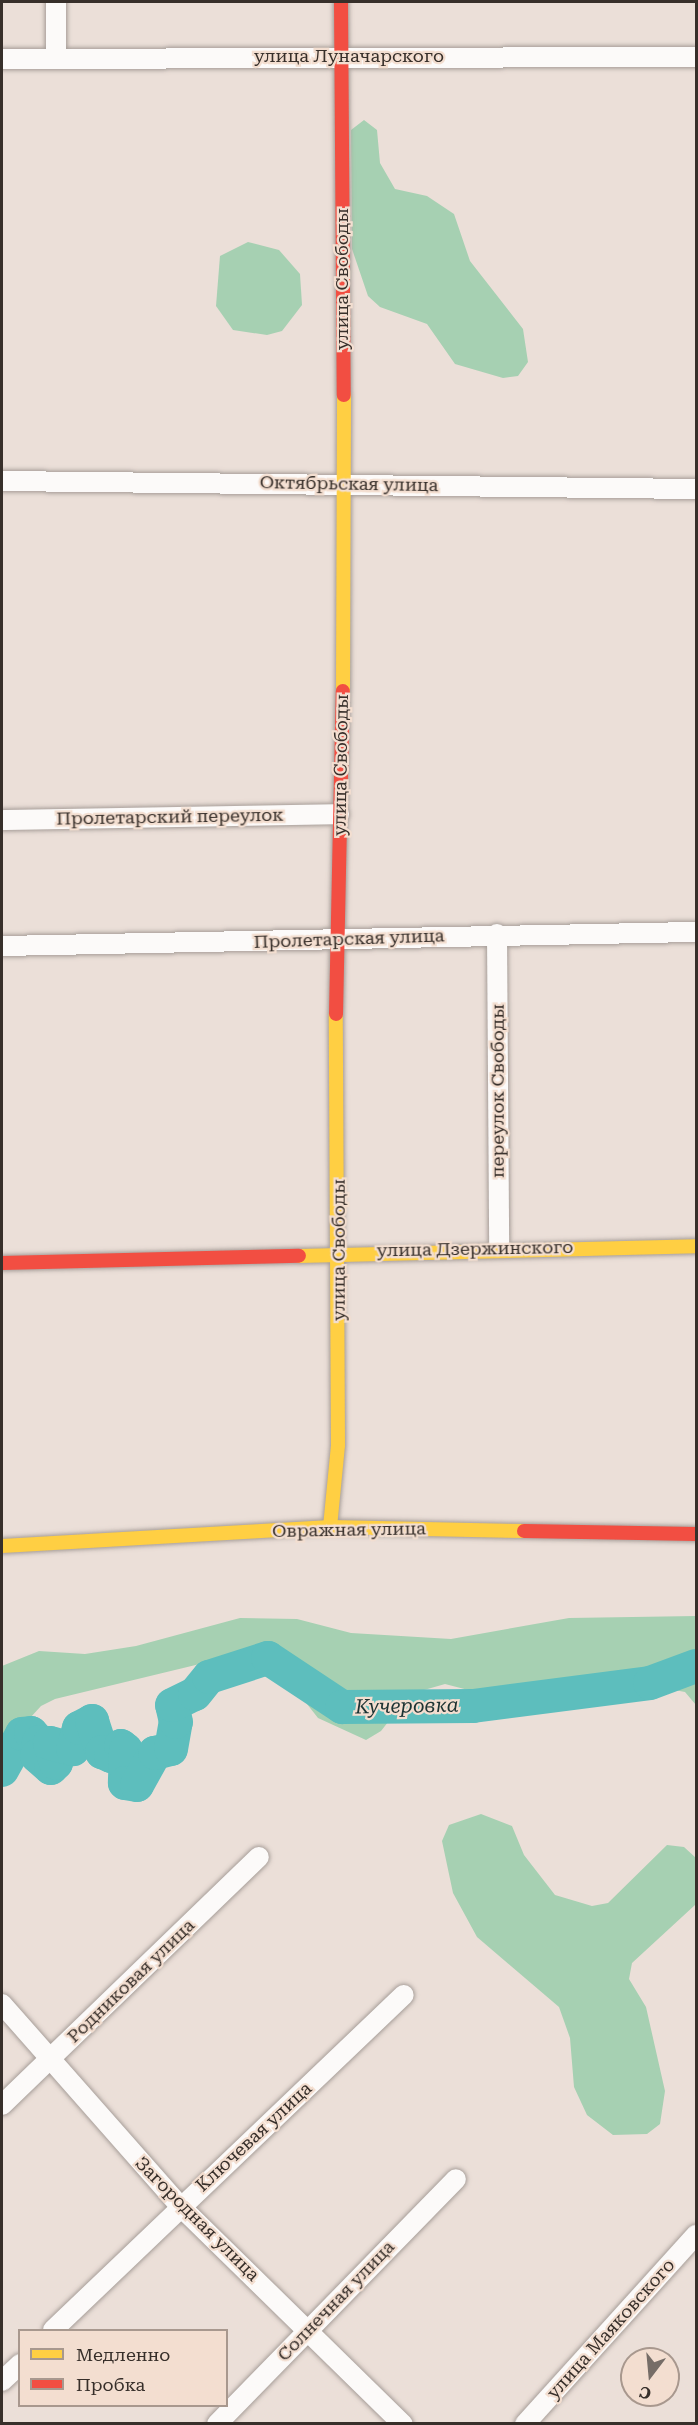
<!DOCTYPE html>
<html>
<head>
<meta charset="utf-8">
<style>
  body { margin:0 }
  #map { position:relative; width:698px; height:2425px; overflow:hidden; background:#ebdfd8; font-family:"Roboto Serif",serif }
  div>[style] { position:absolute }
  .forest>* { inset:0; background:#a6d0b2 }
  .river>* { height:34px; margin:-17px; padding:0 17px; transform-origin:17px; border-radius:17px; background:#5dbebd }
  .roads { filter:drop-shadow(0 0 2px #a79e99) drop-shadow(0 0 2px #a79e99) }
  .street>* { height:20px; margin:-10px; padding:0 10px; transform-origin:10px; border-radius:10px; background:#fcfaf9 }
  .slow>* { height:14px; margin:-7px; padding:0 7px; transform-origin:7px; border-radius:7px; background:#ffcf43 }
  .jam>* { height:14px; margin:-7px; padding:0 7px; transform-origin:7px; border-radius:7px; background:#f24e42 }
  span { translate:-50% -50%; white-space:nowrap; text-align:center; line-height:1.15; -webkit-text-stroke:4.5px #f3ded0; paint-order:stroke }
  .street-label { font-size:18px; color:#372f2a }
  .water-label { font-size:20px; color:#1c3333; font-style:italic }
  .frame { position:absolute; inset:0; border:3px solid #372f2a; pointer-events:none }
  .legend { position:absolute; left:18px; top:2329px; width:210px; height:78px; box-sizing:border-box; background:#f3ded0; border:2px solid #a8988e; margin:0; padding:8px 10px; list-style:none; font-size:18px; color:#372f2a }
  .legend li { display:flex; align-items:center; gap:12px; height:30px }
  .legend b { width:30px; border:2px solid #a8988e }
  .north { position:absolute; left:620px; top:2347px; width:60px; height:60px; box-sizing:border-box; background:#f3ded0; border:2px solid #a8988e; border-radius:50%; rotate:196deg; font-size:16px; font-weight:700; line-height:24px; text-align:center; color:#372f2a }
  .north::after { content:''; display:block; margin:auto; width:21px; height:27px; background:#766d67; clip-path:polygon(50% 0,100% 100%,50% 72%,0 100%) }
</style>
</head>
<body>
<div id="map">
  <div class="forest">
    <i style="clip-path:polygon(364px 120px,377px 130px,380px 163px,395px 189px,427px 196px,454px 214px,470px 261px,523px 329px,528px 362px,518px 376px,503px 378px,455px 364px,427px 324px,380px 307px,368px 296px,352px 249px,351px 130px)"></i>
    <i style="clip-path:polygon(248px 242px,279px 250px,300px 274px,302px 305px,282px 331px,267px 335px,233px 330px,216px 306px,220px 256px)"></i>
    <i style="clip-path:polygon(696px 1616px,696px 1705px,685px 1692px,653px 1686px,538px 1708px,445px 1684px,410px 1694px,381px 1731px,366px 1740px,318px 1718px,307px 1704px,298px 1671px,284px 1660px,237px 1655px,55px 1699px,41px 1706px,19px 1730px,2px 1735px,2px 1666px,39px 1651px,85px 1654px,136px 1646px,240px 1618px,297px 1619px,351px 1633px,451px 1639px,569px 1618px)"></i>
    <i style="clip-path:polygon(481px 1814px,512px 1826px,524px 1855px,555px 1895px,592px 1906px,608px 1903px,667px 1845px,684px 1847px,696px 1858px,695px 1905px,632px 1963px,629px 1979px,646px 2007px,665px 2091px,660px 2124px,647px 2134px,613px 2135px,587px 2115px,574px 2087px,570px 2038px,559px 2007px,477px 1937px,453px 1893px,442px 1841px,449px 1825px)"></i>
  </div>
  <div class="river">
    <i style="left:2px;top:1770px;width:41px;rotate:-60.9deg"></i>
    <i style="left:22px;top:1734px;width:9px;rotate:-6deg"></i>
    <i style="left:31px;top:1733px;width:12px;rotate:48deg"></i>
    <i style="left:39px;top:1742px;width:14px;rotate:98deg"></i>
    <i style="left:37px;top:1756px;width:18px;rotate:41deg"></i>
    <i style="left:51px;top:1768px;width:7px;rotate:-45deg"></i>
    <i style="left:56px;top:1763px;width:21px;rotate:-107deg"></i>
    <i style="left:50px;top:1743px;width:24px;rotate:15deg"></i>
    <i style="left:73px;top:1749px;width:22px;rotate:-74deg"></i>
    <i style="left:79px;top:1728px;width:15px;rotate:-28deg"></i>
    <i style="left:92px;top:1721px;width:33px;rotate:72deg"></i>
    <i style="left:102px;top:1752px;width:10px;rotate:24deg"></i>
    <i style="left:111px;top:1756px;width:14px;rotate:-45deg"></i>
    <i style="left:121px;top:1746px;width:6px;rotate:39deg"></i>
    <i style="left:126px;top:1750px;width:33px;rotate:92deg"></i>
    <i style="left:125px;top:1783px;width:12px;rotate:9deg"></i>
    <i style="left:137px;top:1785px;width:37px;rotate:-61deg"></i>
    <i style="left:155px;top:1753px;width:16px;rotate:-14deg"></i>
    <i style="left:171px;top:1749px;width:27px;rotate:-80deg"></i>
    <i style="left:176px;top:1722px;width:17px;rotate:-103deg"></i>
    <i style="left:172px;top:1705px;width:25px;rotate:-26deg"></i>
    <i style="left:195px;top:1694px;width:22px;rotate:-51deg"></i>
    <i style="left:209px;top:1677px;width:62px;rotate:-17.9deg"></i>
    <i style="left:268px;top:1658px;width:89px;rotate:33.5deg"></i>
    <i style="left:342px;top:1707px;width:131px;rotate:-0.4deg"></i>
    <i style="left:473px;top:1706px;width:178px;rotate:-7.4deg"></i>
    <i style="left:650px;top:1683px;width:49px;rotate:-20.3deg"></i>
  </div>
  <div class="roads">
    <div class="street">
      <i style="left:56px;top:2px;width:57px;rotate:90deg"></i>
      <i style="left:2px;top:59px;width:694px;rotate:-0.17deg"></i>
      <i style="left:2px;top:481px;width:694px;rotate:0.66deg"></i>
      <i style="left:2px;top:820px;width:337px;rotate:-1deg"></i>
      <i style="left:497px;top:934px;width:314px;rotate:89.6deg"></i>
      <i style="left:2px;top:946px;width:694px;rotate:-1.16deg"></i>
      <i style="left:2px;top:2004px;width:269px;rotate:48.6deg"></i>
      <i style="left:180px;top:2206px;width:312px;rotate:44.4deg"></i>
      <i style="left:2px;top:2105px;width:357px;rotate:-44deg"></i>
      <i style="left:53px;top:2330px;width:485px;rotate:-43.7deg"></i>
      <i style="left:2px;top:2381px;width:25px;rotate:-43deg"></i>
      <i style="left:217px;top:2424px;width:342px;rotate:-45.7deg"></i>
      <i style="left:525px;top:2424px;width:255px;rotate:-47.9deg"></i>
    </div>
    <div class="slow">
      <i style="left:343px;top:691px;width:296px;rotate:-89.8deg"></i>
      <i style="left:299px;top:1256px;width:397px;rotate:-1.4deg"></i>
      <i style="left:330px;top:1527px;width:82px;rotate:-84.4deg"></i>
      <i style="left:338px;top:1445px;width:431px;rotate:-90.3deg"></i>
      <i style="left:2px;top:1546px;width:329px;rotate:-3.3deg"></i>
      <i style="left:330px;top:1527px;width:194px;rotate:1.2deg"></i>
    </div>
    <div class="jam">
      <i style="left:341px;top:2px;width:393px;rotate:89.6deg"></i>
      <i style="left:336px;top:1014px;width:323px;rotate:-88.8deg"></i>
      <i style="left:2px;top:1263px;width:297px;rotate:-1.4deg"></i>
      <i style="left:524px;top:1531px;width:172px;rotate:1deg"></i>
    </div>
  </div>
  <div class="street-label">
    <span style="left:349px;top:56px">улица Луначарского</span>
    <span style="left:342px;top:279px;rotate:-90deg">улица Свободы</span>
    <span style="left:349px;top:484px;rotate:1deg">Октябрьская улица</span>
    <span style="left:341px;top:765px;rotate:-89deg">улица Свободы</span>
    <span style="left:170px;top:817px;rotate:-1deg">Пролетарский переулок</span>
    <span style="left:349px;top:939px;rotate:-2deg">Пролетарская улица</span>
    <span style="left:498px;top:1091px;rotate:-90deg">переулок Свободы</span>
    <span style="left:475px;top:1249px;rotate:-1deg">улица Дзержинского</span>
    <span style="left:339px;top:1250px;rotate:-90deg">улица Свободы</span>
    <span style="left:349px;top:1530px;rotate:-1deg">Овражная улица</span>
    <span style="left:131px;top:1981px;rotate:-44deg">Родниковая улица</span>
    <span style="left:254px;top:2137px;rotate:-43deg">Ключевая улица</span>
    <span style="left:197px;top:2219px;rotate:45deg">Загородная улица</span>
    <span style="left:336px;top:2301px;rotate:-46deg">Солнечная улица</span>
    <span style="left:611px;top:2329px;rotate:-48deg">улица Маяковского</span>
  </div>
  <div class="water-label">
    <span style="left:407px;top:1706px;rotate:-1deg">Кучеровка</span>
  </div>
  <div class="frame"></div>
  <ul class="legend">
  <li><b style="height:8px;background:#ffcf43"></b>Медленно</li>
  <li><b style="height:8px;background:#f24e42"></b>Пробка</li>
  </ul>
  <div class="north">С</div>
</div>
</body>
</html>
